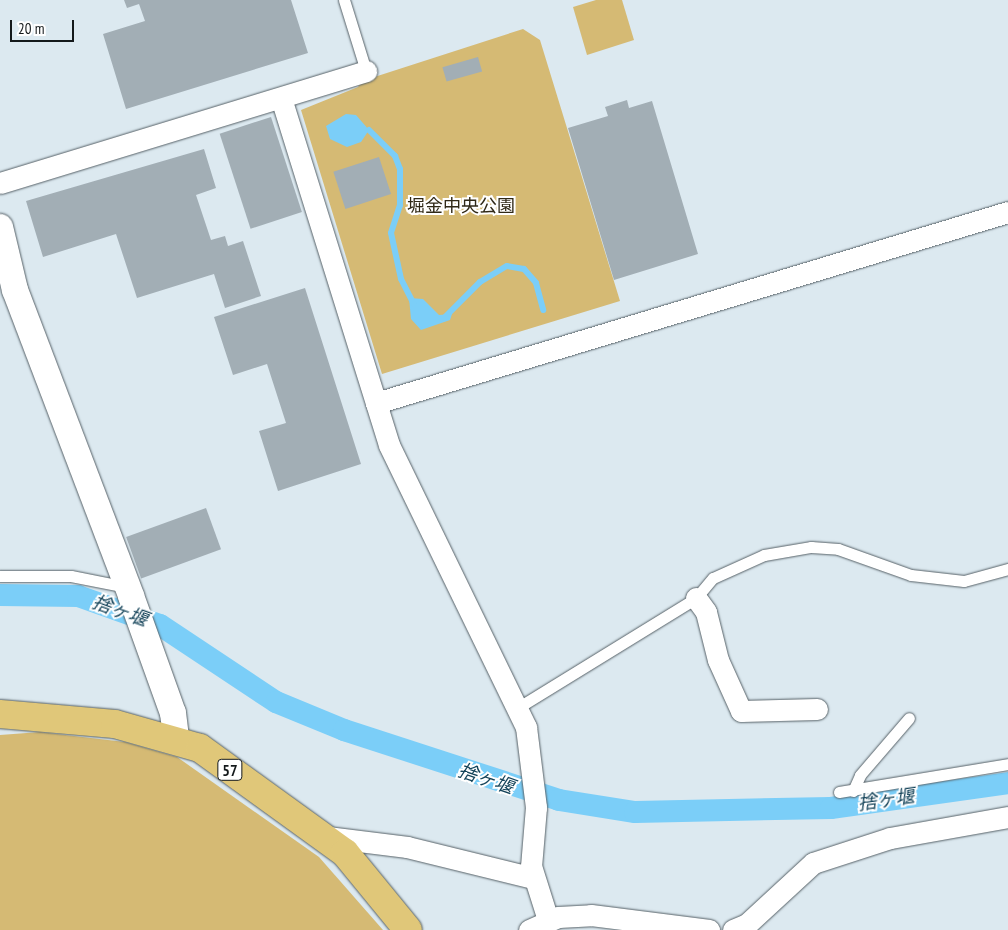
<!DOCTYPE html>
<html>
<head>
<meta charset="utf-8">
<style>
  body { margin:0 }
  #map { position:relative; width:1008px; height:930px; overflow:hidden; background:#dce9f0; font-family:"PT Sans Narrow","Noto Sans JP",sans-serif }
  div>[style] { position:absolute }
  .green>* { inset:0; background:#d5ba74 }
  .water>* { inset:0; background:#7bcef8 }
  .stream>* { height:6px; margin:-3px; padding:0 3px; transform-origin:3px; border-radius:3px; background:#7bcef8 }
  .canal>* { height:22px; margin:-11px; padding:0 11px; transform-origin:11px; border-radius:11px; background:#7bcef8 }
  .building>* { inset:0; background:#a2aeb5; transform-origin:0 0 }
  .roads { filter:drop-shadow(0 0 1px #566167) drop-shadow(0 0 1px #566167) }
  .service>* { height:11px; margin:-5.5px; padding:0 5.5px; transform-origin:5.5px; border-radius:5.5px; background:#fff }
  .minor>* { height:21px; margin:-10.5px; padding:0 10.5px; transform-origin:10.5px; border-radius:10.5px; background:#fff }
  .tertiary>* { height:26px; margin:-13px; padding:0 13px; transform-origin:13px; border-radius:13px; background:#fff }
  .primary>* { height:28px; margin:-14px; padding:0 14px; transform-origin:14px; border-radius:14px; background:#e0c779 }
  span { translate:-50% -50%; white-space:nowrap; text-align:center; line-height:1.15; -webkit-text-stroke:4px #fff; paint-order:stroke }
  .shield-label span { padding:1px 4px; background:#fff; border:1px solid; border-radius:4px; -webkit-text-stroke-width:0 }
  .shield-label { font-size:16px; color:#14191b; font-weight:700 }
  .park-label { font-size:18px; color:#302917 }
  .water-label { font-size:19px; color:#15445a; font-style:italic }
  .scale { position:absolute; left:10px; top:20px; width:64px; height:22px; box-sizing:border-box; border:2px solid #14191b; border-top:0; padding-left:6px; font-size:15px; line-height:18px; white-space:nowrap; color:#14191b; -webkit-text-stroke:4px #fff; paint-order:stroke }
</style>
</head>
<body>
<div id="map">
  <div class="green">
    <i style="clip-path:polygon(596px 0,622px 0,634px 40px,587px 55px,573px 7px)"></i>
    <i style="clip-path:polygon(523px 29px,540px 40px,620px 301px,382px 374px,301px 110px,358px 87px,362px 81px)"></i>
    <i style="clip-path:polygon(40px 732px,125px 742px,177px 757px,319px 857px,383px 930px,0 930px,0 735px)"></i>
  </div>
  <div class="water">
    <i style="clip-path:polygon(346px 114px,356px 115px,369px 130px,361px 142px,347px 147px,330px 139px,326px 126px)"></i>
    <i style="clip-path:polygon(409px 298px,423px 299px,439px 315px,452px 314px,450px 320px,421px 330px,411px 319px)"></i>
  </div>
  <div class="stream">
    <i style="left:369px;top:130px;width:37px;rotate:45deg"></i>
    <i style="left:395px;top:156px;width:14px;rotate:69deg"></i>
    <i style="left:400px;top:169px;width:36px;rotate:90deg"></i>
    <i style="left:400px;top:205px;width:29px;rotate:108deg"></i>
    <i style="left:391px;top:233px;width:47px;rotate:77.7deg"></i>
    <i style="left:401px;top:279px;width:28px;rotate:63deg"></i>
    <i style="left:444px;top:318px;width:51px;rotate:-45deg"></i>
    <i style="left:480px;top:282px;width:31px;rotate:-31deg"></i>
    <i style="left:507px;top:266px;width:17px;rotate:10deg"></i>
    <i style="left:524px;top:269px;width:18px;rotate:49deg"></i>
    <i style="left:536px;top:283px;width:28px;rotate:75deg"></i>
  </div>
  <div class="canal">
    <i style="left:0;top:595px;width:78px;rotate:0.7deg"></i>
    <i style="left:78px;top:596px;width:87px;rotate:19.5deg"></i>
    <i style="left:160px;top:625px;width:139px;rotate:33.6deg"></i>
    <i style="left:276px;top:702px;width:74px;rotate:22.4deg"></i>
    <i style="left:344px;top:730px;width:226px;rotate:18deg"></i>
    <i style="left:559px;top:800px;width:77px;rotate:9deg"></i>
    <i style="left:635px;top:812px;width:196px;rotate:-1.2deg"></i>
    <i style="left:831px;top:808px;width:179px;rotate:-8deg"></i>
  </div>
  <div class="building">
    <i style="clip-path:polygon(124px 0,291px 0,308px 53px,126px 109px,103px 34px,145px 21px,139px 4px,127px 8px)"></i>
    <i style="left:478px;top:57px;width:15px;height:37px;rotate:74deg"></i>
    <i style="clip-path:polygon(627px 100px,629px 108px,652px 101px,698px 254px,614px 280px,568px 128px,608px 116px,605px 107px)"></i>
    <i style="left:271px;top:117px;width:100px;height:54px;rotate:72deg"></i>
    <i style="clip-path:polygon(204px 149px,216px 188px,196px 195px,211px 240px,225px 236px,228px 246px,243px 241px,261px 296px,225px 308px,214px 274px,137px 298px,116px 234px,43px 257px,26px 201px)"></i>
    <i style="left:379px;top:157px;width:39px;height:48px;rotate:72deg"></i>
    <i style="clip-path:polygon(305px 288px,361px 464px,278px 491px,259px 431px,286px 423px,267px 364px,233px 375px,214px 317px)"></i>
    <i style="left:206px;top:508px;width:44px;height:85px;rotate:70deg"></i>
  </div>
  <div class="roads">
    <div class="service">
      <i style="left:344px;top:0;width:74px;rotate:72.8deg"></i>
      <i style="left:0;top:576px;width:71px"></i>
      <i style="left:71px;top:576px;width:56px;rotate:11.3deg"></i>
      <i style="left:519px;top:707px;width:208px;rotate:-31.6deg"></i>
      <i style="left:696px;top:598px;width:26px;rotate:-50deg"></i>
      <i style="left:713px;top:578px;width:56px;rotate:-24.3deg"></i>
      <i style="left:764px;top:555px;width:48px;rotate:-9.7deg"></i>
      <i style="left:811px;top:547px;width:27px;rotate:4deg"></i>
      <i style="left:838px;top:549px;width:77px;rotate:19.6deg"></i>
      <i style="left:911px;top:575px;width:53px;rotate:6.5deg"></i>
      <i style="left:964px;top:581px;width:46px;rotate:-15.3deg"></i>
      <i style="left:853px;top:791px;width:17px;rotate:-66deg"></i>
      <i style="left:860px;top:775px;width:75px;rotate:-49.3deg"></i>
      <i style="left:839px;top:792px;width:171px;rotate:-9.4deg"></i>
    </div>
    <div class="minor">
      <i style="left:281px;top:98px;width:363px;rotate:72.7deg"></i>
      <i style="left:389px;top:445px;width:314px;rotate:64.1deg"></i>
      <i style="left:526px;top:727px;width:81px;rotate:82.9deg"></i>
      <i style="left:536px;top:807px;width:59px;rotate:94.8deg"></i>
      <i style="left:531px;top:866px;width:57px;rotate:72.5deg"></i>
      <i style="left:0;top:183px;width:383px;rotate:-17deg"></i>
      <i style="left:376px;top:403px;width:660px;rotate:-16.82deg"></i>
      <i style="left:696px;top:598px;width:17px;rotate:54deg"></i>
      <i style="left:706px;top:612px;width:49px;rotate:76deg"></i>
      <i style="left:718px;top:660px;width:56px;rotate:65.7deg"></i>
      <i style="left:741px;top:711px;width:76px;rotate:-1.5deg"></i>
      <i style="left:327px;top:837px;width:81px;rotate:7.1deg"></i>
      <i style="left:407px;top:847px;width:130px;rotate:13.8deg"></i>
      <i style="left:529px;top:930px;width:32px;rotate:-24deg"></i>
      <i style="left:558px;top:917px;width:33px;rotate:-3deg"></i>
      <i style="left:591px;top:915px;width:119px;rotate:7.2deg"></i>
      <i style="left:733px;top:930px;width:15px;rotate:-23deg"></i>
      <i style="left:747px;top:924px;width:90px;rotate:-42.7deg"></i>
      <i style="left:813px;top:863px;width:81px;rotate:-18deg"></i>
      <i style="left:890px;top:838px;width:120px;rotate:-10.1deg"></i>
    </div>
    <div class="tertiary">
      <i style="left:0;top:227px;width:65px;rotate:76.6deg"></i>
      <i style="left:15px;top:290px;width:327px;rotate:69.2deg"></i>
      <i style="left:131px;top:596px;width:124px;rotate:70.3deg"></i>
      <i style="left:173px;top:713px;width:26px;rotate:83deg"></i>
    </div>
    <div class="primary">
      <i style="left:0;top:714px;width:115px;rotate:5deg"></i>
      <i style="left:115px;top:724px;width:88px;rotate:15.8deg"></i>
      <i style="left:200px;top:748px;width:179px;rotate:35.9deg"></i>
      <i style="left:345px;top:853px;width:99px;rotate:50.7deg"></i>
    </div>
  </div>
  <div class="shield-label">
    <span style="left:230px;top:770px">57</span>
  </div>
  <div class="park-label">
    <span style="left:461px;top:206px">堀金中央公園</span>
  </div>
  <div class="water-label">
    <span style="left:120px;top:611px;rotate:20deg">捨ヶ堰</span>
    <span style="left:486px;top:779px;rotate:19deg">捨ヶ堰</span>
    <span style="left:886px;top:800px;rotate:-8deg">捨ヶ堰</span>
  </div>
  <div class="scale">20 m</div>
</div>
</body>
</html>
